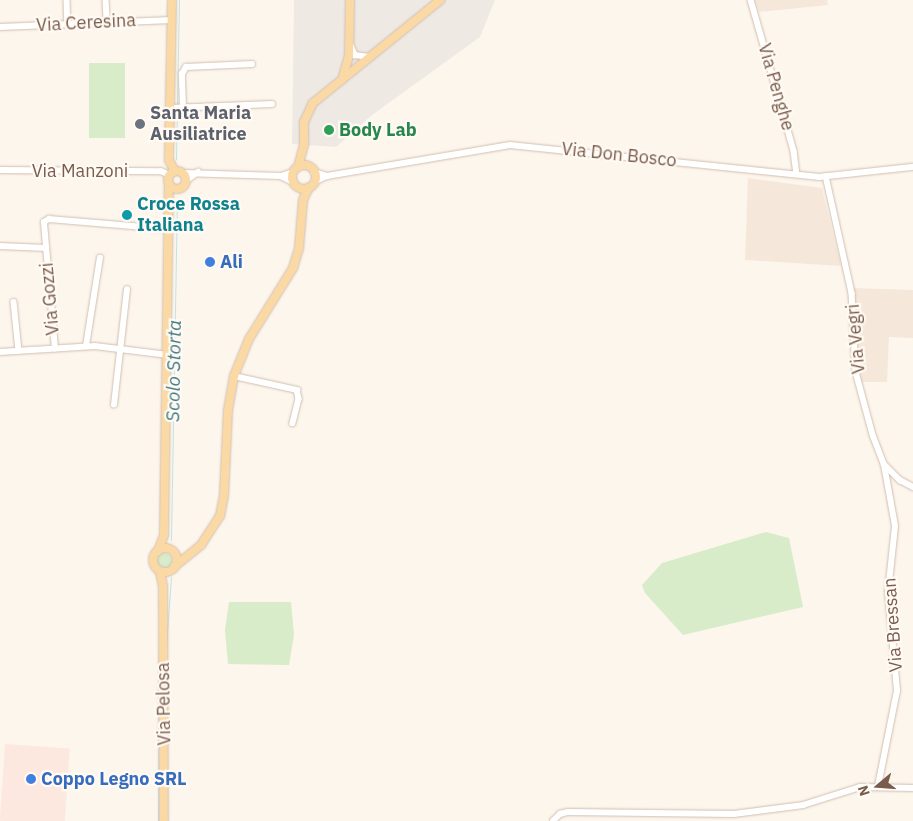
<!DOCTYPE html>
<html>
<head>
<meta charset="utf-8">
<style>
  body { margin:0 }
  #map { position:relative; width:913px; height:821px; overflow:hidden; background:#fdf6ec; font-family:"IBM Plex Sans",sans-serif }
  div>[style] { position:absolute }
  .residential>* { inset:0; background:#f5e8da }
  .commercial>* { inset:0; background:#fde8e0; transform-origin:0 0 }
  .industrial>* { inset:0; background:#efe9e4 }
  .green>* { inset:0; background:#d8ecc9; transform-origin:0 0 }
  .round { border-radius:50% }
  .stream>* { height:1px; margin:-0.5px; padding:0 0.5px; transform-origin:0.5px; border-radius:0.5px; background:#bfe3e8 }
  .roads { filter:drop-shadow(0 0 1px #d1beb0) drop-shadow(0 0 1px #d1beb0) }
  .minor>* { height:5.5px; margin:-2.75px; padding:0 2.75px; transform-origin:2.75px; border-radius:2.75px; background:#fff }
  .major>* { height:8px; margin:-4px; padding:0 4px; transform-origin:4px; border-radius:4px; background:#fbd9a5 }
  .major>.ring { margin:-4px; padding:0; box-sizing:content-box; background:none; border:8px solid #fbd9a5; border-radius:50% }
  .dots>* { width:14px; height:14px; translate:-50% -50%; box-sizing:border-box; border:2px solid #fffaf3; border-radius:50% }
  span { translate:-50% -50%; white-space:nowrap; text-align:center; line-height:1.15; -webkit-text-stroke:4.5px #fffaf3; paint-order:stroke }
  .street-label { font-size:18px; color:#7a5c4d }
  .worship-label { font-size:18px; color:#5b616d; font-weight:700 }
  .left { translate:0 -50%; text-align:left }
  .leisure-label { font-size:18px; color:#27864d; font-weight:700 }
  .culture-label { font-size:18px; color:#0d838f; font-weight:700 }
  .shop-label { font-size:18px; color:#366cbe; font-weight:700 }
  .water-label { font-size:19px; color:#437c86; font-style:italic }
  .north { position:absolute; left:853px; top:761px; width:50px; height:50px; -webkit-text-stroke:4px #fffaf3; paint-order:stroke; rotate:252deg; font-size:14px; font-weight:700; line-height:20px; text-align:center; color:#7a5c4d }
  .north::after { content:''; display:block; margin:auto; width:18px; height:22px; background:#7a5c4d; clip-path:polygon(50% 0,100% 100%,50% 72%,0 100%) }
</style>
</head>
<body>
<div id="map">
  <div class="residential">
    <i style="clip-path:polygon(755px 0,827px 0,828px 5px,759px 12px)"></i>
    <i style="clip-path:polygon(748px 178px,822px 188px,841px 266px,745px 260px)"></i>
    <i style="clip-path:polygon(854px 288px,913px 290px,913px 338px,889px 337px,887px 382px,862px 382px,857px 360px)"></i>
  </div>
  <div class="commercial">
    <i style="left:5px;top:744px;width:65px;height:77px;rotate:4deg"></i>
  </div>
  <div class="industrial">
    <i style="clip-path:polygon(294px 0,495px 0,480px 37px,372px 115px,336px 147px,292px 144px)"></i>
  </div>
  <div class="green">
    <i style="left:89px;top:63px;width:36px;height:75px"></i>
    <i style="clip-path:polygon(766px 532px,789px 538px,803px 607px,683px 635px,645px 593px,642px 585px,662px 563px)"></i>
    <i class="round" style="left:156px;top:553px;width:16px;height:16px"></i>
    <i style="clip-path:polygon(229px 602px,291px 602px,294px 635px,289px 665px,228px 664px,225px 630px)"></i>
  </div>
  <div class="stream">
    <i style="left:177px;top:104px;width:104px;rotate:-88.9deg"></i>
    <i style="left:176px;top:159px;width:48px;rotate:-88.8deg"></i>
    <i style="left:171px;top:540px;width:337px;rotate:-89deg"></i>
    <i style="left:166px;top:647px;width:70px;rotate:-85.9deg"></i>
    <i style="left:158px;top:821px;width:168px;rotate:-89.7deg"></i>
  </div>
  <div class="roads">
    <div class="minor">
      <i style="left:67px;top:0;width:23px;rotate:88deg"></i>
      <i style="left:106px;top:0;width:20px;rotate:87deg"></i>
      <i style="left:751px;top:0;width:157px;rotate:74.1deg"></i>
      <i style="left:794px;top:151px;width:23px;rotate:83deg"></i>
      <i style="left:0;top:27px;width:172px;rotate:-2.3deg"></i>
      <i style="left:351px;top:45px;width:11px;rotate:68deg"></i>
      <i style="left:355px;top:55px;width:14px;rotate:8deg"></i>
      <i style="left:171px;top:108px;width:101px;rotate:-2.3deg"></i>
      <i style="left:183px;top:108px;width:34px;rotate:-92deg"></i>
      <i style="left:182px;top:74px;width:8px;rotate:-60deg"></i>
      <i style="left:186px;top:67px;width:66px;rotate:-2.6deg"></i>
      <i style="left:0;top:170px;width:161px;rotate:0.4deg"></i>
      <i style="left:161px;top:171px;width:10px;rotate:24deg"></i>
      <i style="left:314px;top:172px;width:14px;rotate:17deg"></i>
      <i style="left:183px;top:173px;width:98px;rotate:1.8deg"></i>
      <i style="left:281px;top:176px;width:13px;rotate:-18deg"></i>
      <i style="left:281px;top:176px;width:13px;rotate:27deg"></i>
      <i style="left:826px;top:176px;width:120px;rotate:77.5deg"></i>
      <i style="left:852px;top:293px;width:79px;rotate:87.1deg"></i>
      <i style="left:856px;top:372px;width:65px;rotate:74.9deg"></i>
      <i style="left:873px;top:435px;width:31px;rotate:69deg"></i>
      <i style="left:884px;top:464px;width:23px;rotate:45deg"></i>
      <i style="left:900px;top:480px;width:15px;rotate:28deg"></i>
      <i style="left:186px;top:181px;width:15px;rotate:-37deg"></i>
      <i style="left:314px;top:182px;width:14px;rotate:-25deg"></i>
      <i style="left:327px;top:176px;width:186px;rotate:-9.6deg"></i>
      <i style="left:510px;top:145px;width:311px;rotate:5.9deg"></i>
      <i style="left:819px;top:177px;width:95px;rotate:-6.1deg"></i>
      <i style="left:0;top:246px;width:46px;rotate:2.5deg"></i>
      <i style="left:14px;top:302px;width:49px;rotate:84.2deg"></i>
      <i style="left:86px;top:346px;width:89px;rotate:-81deg"></i>
      <i style="left:55px;top:349px;width:127px;rotate:-95deg"></i>
      <i style="left:44px;top:222px;width:6px;rotate:-31deg"></i>
      <i style="left:49px;top:219px;width:119px;rotate:4.8deg"></i>
      <i style="left:0;top:352px;width:95px;rotate:-3.6deg"></i>
      <i style="left:95px;top:346px;width:74px;rotate:7deg"></i>
      <i style="left:234px;top:376px;width:65px;rotate:12.5deg"></i>
      <i style="left:297px;top:390px;width:9px;rotate:77deg"></i>
      <i style="left:299px;top:399px;width:25px;rotate:104deg"></i>
      <i style="left:114px;top:405px;width:116px;rotate:-83.6deg"></i>
      <i style="left:878px;top:786px;width:97px;rotate:-78.7deg"></i>
      <i style="left:897px;top:691px;width:99px;rotate:-95.2deg"></i>
      <i style="left:888px;top:592px;width:66px;rotate:-83.9deg"></i>
      <i style="left:895px;top:526px;width:62px;rotate:-100.2deg"></i>
      <i style="left:553px;top:821px;width:10px;rotate:-45deg"></i>
      <i style="left:560px;top:814px;width:8px;rotate:-14deg"></i>
      <i style="left:568px;top:812px;width:166px;rotate:0.7deg"></i>
      <i style="left:734px;top:814px;width:70px;rotate:-7.4deg"></i>
      <i style="left:803px;top:805px;width:60px;rotate:-17.5deg"></i>
      <i style="left:860px;top:787px;width:53px;rotate:1.1deg"></i>
    </div>
    <div class="major">
      <i style="left:172px;top:0;width:160px;rotate:91.1deg"></i>
      <i style="left:169px;top:160px;width:13px;rotate:63deg"></i>
      <i style="left:342px;top:80px;width:25px;rotate:-74deg"></i>
      <i style="left:349px;top:56px;width:56px;rotate:-89deg"></i>
      <i class="ring" style="left:292px;top:165px;width:16px;height:16px"></i>
      <i style="left:298px;top:167px;width:24px;rotate:-75deg"></i>
      <i style="left:304px;top:144px;width:22px;rotate:-90deg"></i>
      <i style="left:304px;top:122px;width:21px;rotate:-65deg"></i>
      <i style="left:313px;top:103px;width:164px;rotate:-39deg"></i>
      <i class="ring" style="left:168px;top:171px;width:10px;height:10px"></i>
      <i class="ring" style="left:153px;top:548px;width:16px;height:16px"></i>
      <i style="left:158px;top:551px;width:17px;rotate:-69deg"></i>
      <i style="left:164px;top:535px;width:352px;rotate:-89.2deg"></i>
      <i style="left:174px;top:567px;width:35px;rotate:-39deg"></i>
      <i style="left:201px;top:545px;width:35px;rotate:-57deg"></i>
      <i style="left:220px;top:516px;width:21px;rotate:-79deg"></i>
      <i style="left:224px;top:495px;width:85px;rotate:-87.3deg"></i>
      <i style="left:228px;top:410px;width:35px;rotate:-80deg"></i>
      <i style="left:234px;top:376px;width:40px;rotate:-68deg"></i>
      <i style="left:249px;top:339px;width:84px;rotate:-58.2deg"></i>
      <i style="left:293px;top:268px;width:21px;rotate:-73deg"></i>
      <i style="left:299px;top:248px;width:48px;rotate:-85.2deg"></i>
      <i style="left:303px;top:200px;width:14px;rotate:-65deg"></i>
      <i style="left:160px;top:572px;width:14px;rotate:78deg"></i>
      <i style="left:163px;top:586px;width:235px;rotate:89.8deg"></i>
    </div>
  </div>
  <div class="dots">
    <i style="left:140px;top:124px;background:#6b7280"></i>
    <i style="left:329px;top:130px;background:#2e9e5b"></i>
    <i style="left:127px;top:215px;background:#0f9aa8"></i>
    <i style="left:210px;top:262px;background:#3f7fe0"></i>
    <i style="left:31px;top:779px;background:#3f7fe0"></i>
  </div>
  <div class="street-label">
    <span style="left:86px;top:23px;rotate:-3deg">Via Ceresina</span>
    <span style="left:776px;top:87px;rotate:74deg">Via Penghe</span>
    <span style="left:619px;top:155px;rotate:6deg">Via Don Bosco</span>
    <span style="left:80px;top:171px">Via Manzoni</span>
    <span style="left:50px;top:299px;rotate:-95deg">Via Gozzi</span>
    <span style="left:856px;top:339px;rotate:-95deg">Via Vegri</span>
    <span style="left:893px;top:625px;rotate:-94deg">Via Bressan</span>
    <span style="left:164px;top:704px;rotate:-91deg">Via Pelosa</span>
  </div>
  <div class="worship-label">
    <span class="left" style="left:150px;top:124px">Santa Maria<br>Ausiliatrice</span>
  </div>
  <div class="leisure-label">
    <span class="left" style="left:339px;top:130px">Body Lab</span>
  </div>
  <div class="culture-label">
    <span class="left" style="left:137px;top:215px">Croce Rossa<br>Italiana</span>
  </div>
  <div class="shop-label">
    <span class="left" style="left:220px;top:262px">Ali</span>
    <span class="left" style="left:41px;top:779px">Coppo Legno SRL</span>
  </div>
  <div class="water-label">
    <span style="left:174px;top:371px;rotate:-89deg">Scolo Storta</span>
  </div>
  <div class="north">N</div>
</div>
</body>
</html>
